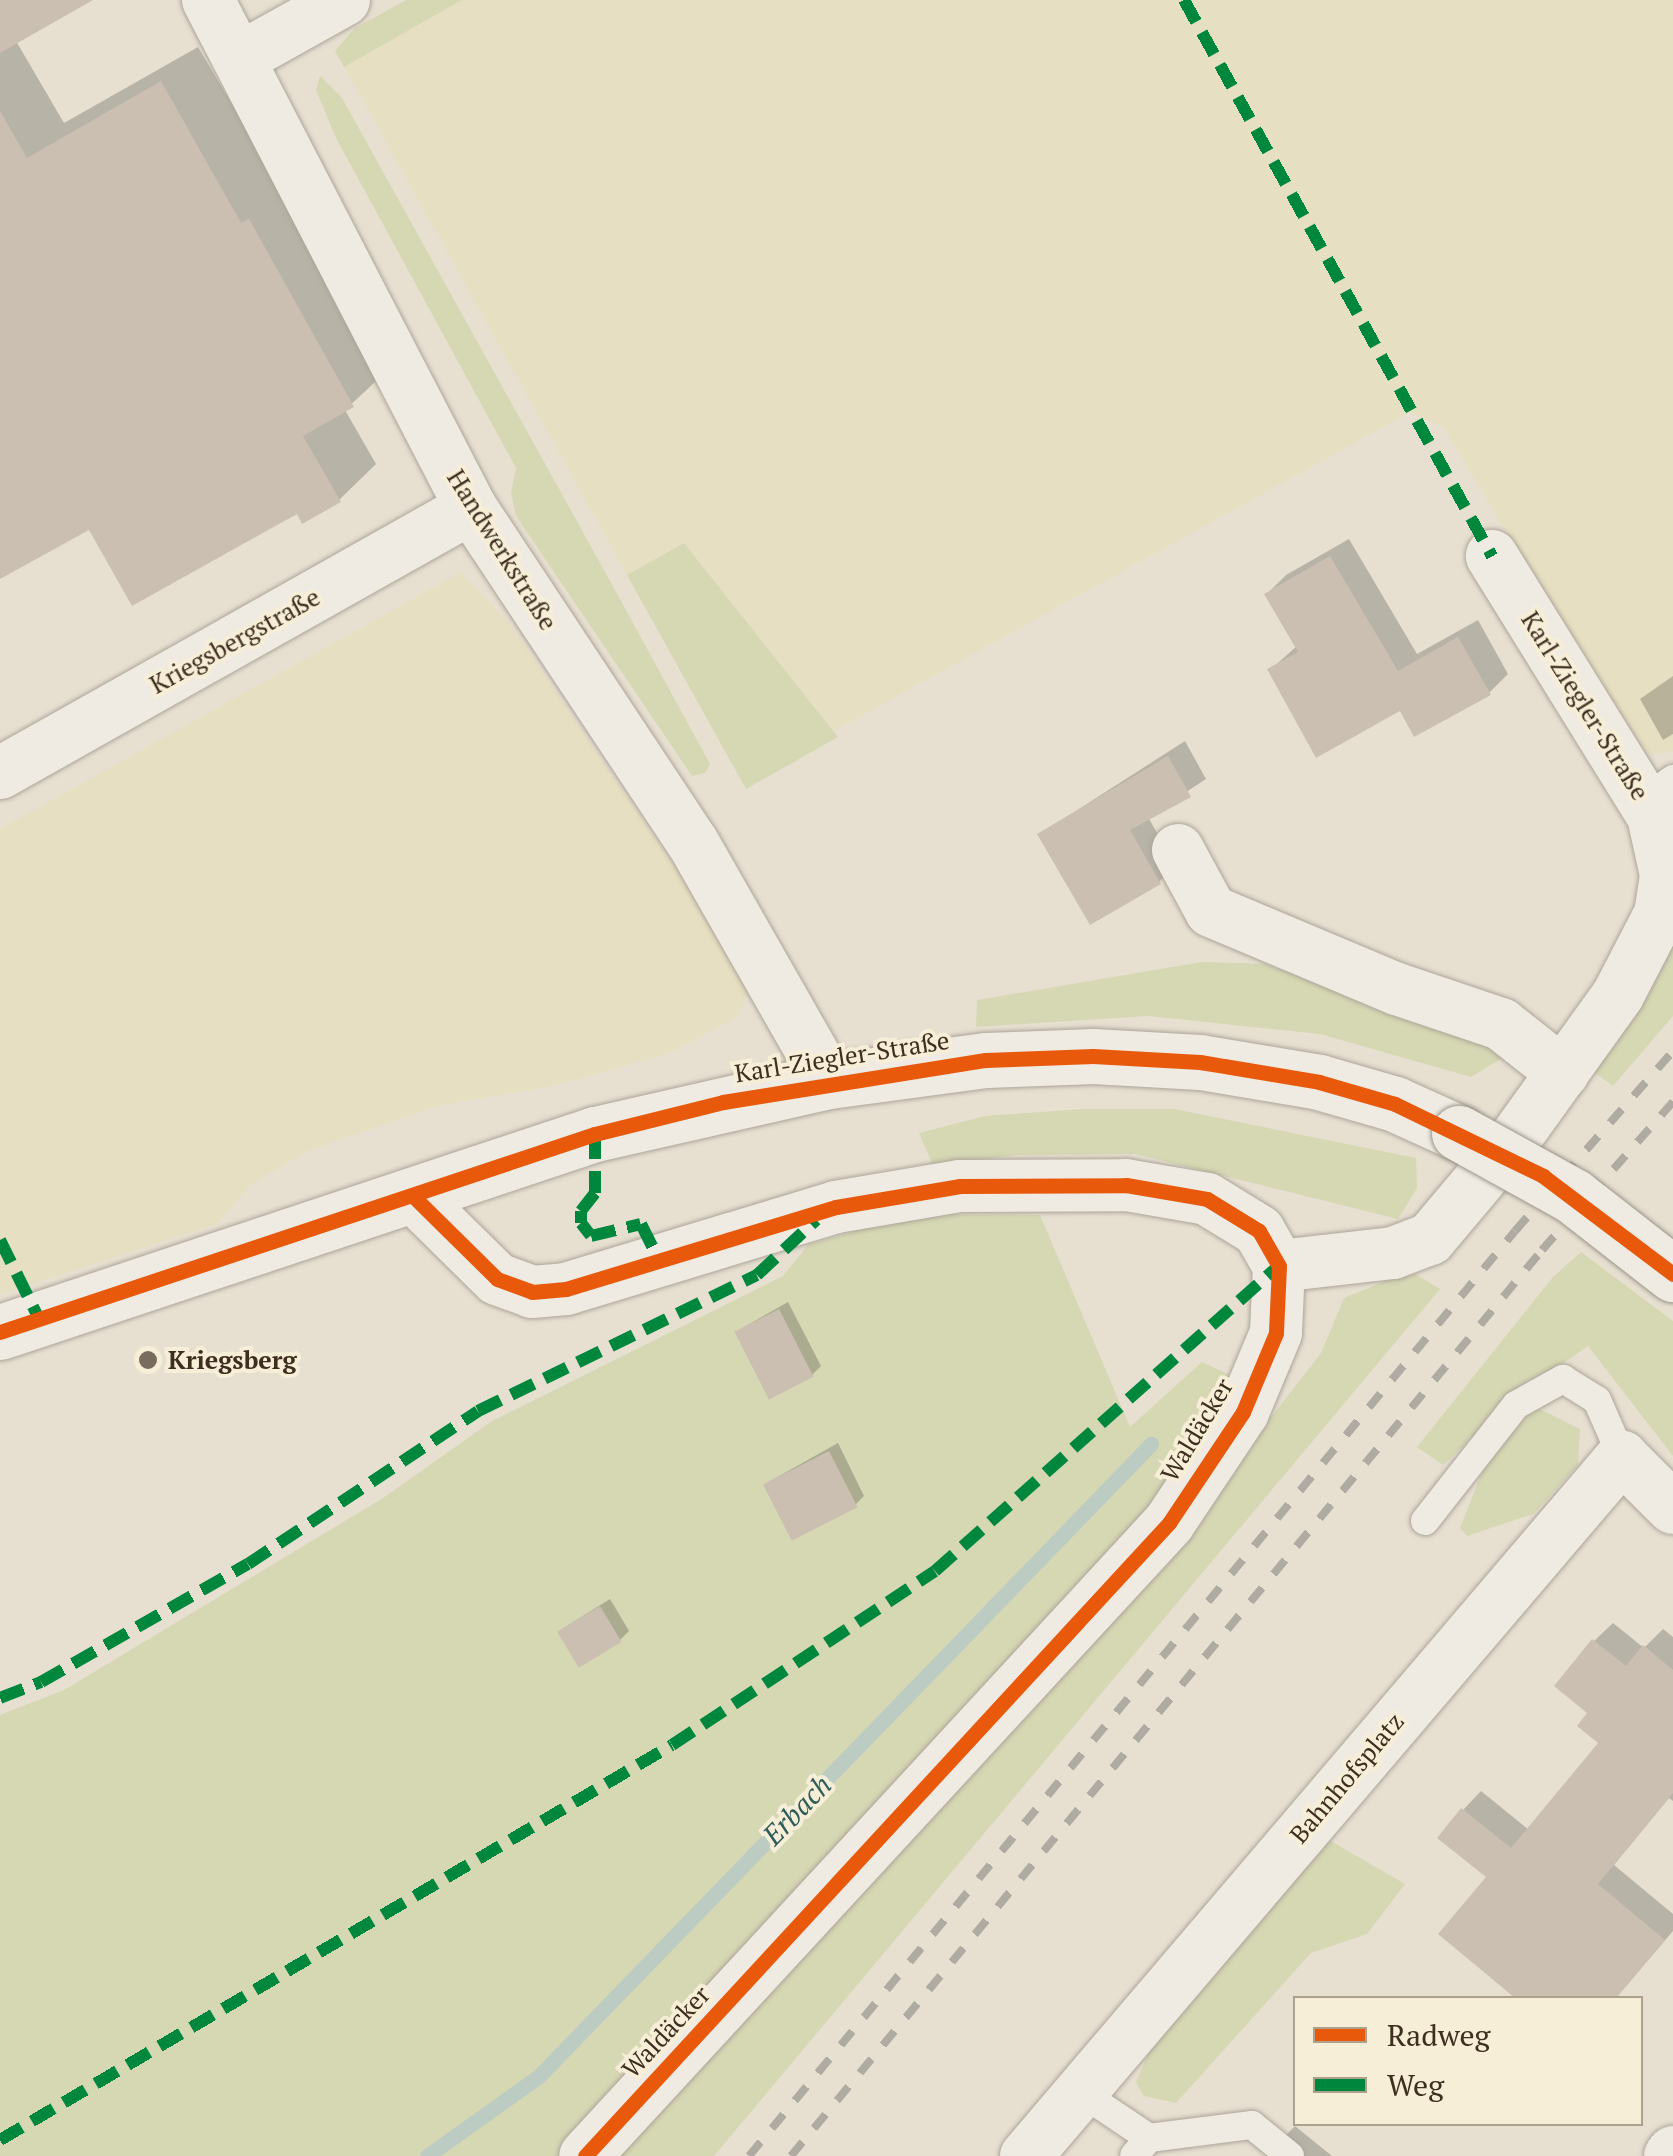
<!DOCTYPE html>
<html>
<head>
<meta charset="utf-8">
<style>
  body { margin:0 }
  #map { position:relative; width:1673px; height:2156px; overflow:hidden; background:#e7e0d1; font-family:"PT Serif",serif }
  div>[style] { position:absolute }
  .farmland>* { inset:0; background:#e6dfc2 }
  .green>* { inset:0; background:#d6d7b3 }
  .shadow>* { inset:0; background:#0003 }
  .stream>* { height:15px; margin:-7.5px; padding:0 7.5px; transform-origin:7.5px; border-radius:7.5px; background:#bcccc2 }
  .building>* { inset:0; background:#cbbfb2; transform-origin:0 0 }
  .roads { filter:drop-shadow(0 0 2px #ada599) drop-shadow(0 0 2px #ada599) }
  .lane>* { height:28px; margin:-14px; padding:0 14px; transform-origin:14px; border-radius:14px; background:#efebe3 }
  .street>* { height:52px; margin:-26px; padding:0 26px; transform-origin:26px; border-radius:26px; background:#efebe3 }
  .secondary>* { height:55px; margin:-27.5px; padding:0 27.5px; transform-origin:27.5px; border-radius:27.5px; background:#efebe3 }
  .rail>* { height:8px; margin-top:-4px; transform-origin:0; background:repeating-linear-gradient(90deg,#afaaa2 0 18px,transparent 0 36px) }
  .bridges { filter:drop-shadow(0 0 2px #9c958a) drop-shadow(0 0 2px #9c958a) }
  .secondary-bridge>* { height:55px; margin:-27.5px; padding:0 27.5px; transform-origin:27.5px; border-radius:27.5px; background:#efebe3 }
  .quiet>* { height:12px; margin-top:-6px; transform-origin:0; background:repeating-linear-gradient(90deg,#00873e 0 25px,transparent 0 37px) }
  .cycleway>* { height:15px; margin:-7.5px; padding:0 7.5px; transform-origin:7.5px; border-radius:7.5px; background:#e8590c }
  .dots>* { width:28px; height:28px; translate:-50% -50%; box-sizing:border-box; border:5px solid #f7eed8; border-radius:50% }
  span { translate:-50% -50%; white-space:nowrap; text-align:center; line-height:1.15; -webkit-text-stroke:8px #f7eed8; paint-order:stroke }
  .street-label { font-size:25px; color:#3d2e20 }
  .poi-label { font-size:25px; color:#3d2e20; font-weight:700 }
  .left { translate:0 -50%; text-align:left }
  .water-label { font-size:28px; color:#2f5d5a; font-style:italic }
  .legend { position:absolute; left:1293px; top:1996px; width:350px; height:130px; box-sizing:border-box; background:#f7eed8; border:2px solid #ada18e; margin:0; padding:12px 18px; list-style:none; font-size:30px; color:#3d2e20 }
  .legend li { display:flex; align-items:center; gap:20px; height:50px }
  .legend b { width:50px; border:2px solid #ada18e }
</style>
</head>
<body>
<div id="map">
  <div class="farmland">
    <i style="clip-path:polygon(462px 0,1673px 0,1673px 751px,1652px 755px,1625px 736px,1444px 427px,1409px 413px,834px 731px,684px 543px,627px 575px,344px 67px)"></i>
    <i style="clip-path:polygon(461px 572px,507px 621px,725px 940px,745px 972px,747px 994px,739px 1016px,667px 1054px,552px 1086px,442px 1105px,307px 1151px,249px 1186px,217px 1224px,0 1294px,0 829px)"></i>
  </div>
  <div class="green">
    <i style="clip-path:polygon(406px 0,462px 0,344px 67px,335px 51px,354px 29px)"></i>
    <i style="clip-path:polygon(320px 76px,342px 98px,604px 570px,710px 764px,705px 773px,692px 776px,516px 516px,511px 493px,516px 468px,336px 138px,316px 90px)"></i>
    <i style="clip-path:polygon(684px 543px,838px 737px,746px 789px,627px 575px)"></i>
    <i style="clip-path:polygon(1673px 917px,1673px 1016px,1613px 1086px,1594px 1072px)"></i>
    <i style="clip-path:polygon(1202px 962px,1265px 964px,1356px 997px,1435px 1013px,1506px 1056px,1471px 1077px,1320px 1034px,1148px 1016px,976px 1027px,977px 1000px)"></i>
    <i style="clip-path:polygon(1083px 1109px,1174px 1109px,1416px 1158px,1417px 1188px,1398px 1219px,1135px 1154px,1018px 1155px,933px 1165px,919px 1133px,985px 1116px)"></i>
    <i style="clip-path:polygon(911px 1214px,1040px 1215px,1130px 1427px,1202px 1362px,1236px 1378px,1148px 1527px,562px 2156px,0 2156px,0 1715px,64px 1690px,383px 1498px,492px 1421px,783px 1276px,808px 1245px)"></i>
    <i style="clip-path:polygon(1581px 1252px,1673px 1321px,1673px 1456px,1588px 1346px,1515px 1397px,1443px 1465px,1417px 1447px,1553px 1277px)"></i>
    <i style="clip-path:polygon(1410px 1271px,1440px 1289px,714px 2156px,603px 2156px,1247px 1448px,1321px 1353px,1344px 1298px)"></i>
    <i style="clip-path:polygon(1538px 1408px,1580px 1429px,1578px 1465px,1533px 1514px,1467px 1536px,1460px 1528px,1484px 1467px,1513px 1426px)"></i>
    <i style="clip-path:polygon(1329px 1840px,1405px 1884px,1367px 1934px,1311px 1953px,1176px 2103px,1144px 2096px,1136px 2082px,1149px 2052px)"></i>
  </div>
  <div class="shadow">
    <i style="clip-path:polygon(0 0,88px 0,16px 41px,64px 123px,198px 47px,389px 369px,345px 410px,376px 464px,339px 500px,298px 511px,90px 527px,0 576px)"></i>
    <i style="clip-path:polygon(1349px 539px,1417px 654px,1478px 620px,1508px 674px,1489px 693px,1401px 708px,1270px 670px,1297px 646px,1267px 594px,1286px 575px)"></i>
    <i style="clip-path:polygon(1673px 676px,1673px 734px,1663px 740px,1640px 699px)"></i>
    <i style="clip-path:polygon(1185px 741px,1206px 779px,1148px 817px,1176px 866px,1159px 882px,1040px 834px)"></i>
    <i style="clip-path:polygon(788px 1302px,821px 1366px,812px 1375px,737px 1331px)"></i>
    <i style="clip-path:polygon(838px 1443px,864px 1496px,855px 1505px,765px 1484px)"></i>
    <i style="clip-path:polygon(610px 1599px,629px 1631px,620px 1640px,559px 1631px)"></i>
    <i style="clip-path:polygon(1613px 1623px,1644px 1648px,1663px 1629px,1673px 1637px,1673px 1801px,1669px 1798px,1614px 1865px,1673px 1914px,1673px 1931px,1616px 1998px,1519px 1998px,1442px 1934px,1489px 1877px,1463px 1810px,1481px 1791px,1529px 1830px,1602px 1743px,1591px 1712px,1594px 1641px)"></i>
    <i style="clip-path:polygon(1295px 2126px,1332px 2156px,1266px 2156px)"></i>
  </div>
  <div class="stream">
    <i style="left:427px;top:2156px;width:138px;rotate:-35.5deg"></i>
    <i style="left:539px;top:2076px;width:880px;rotate:-45.92deg"></i>
  </div>
  <div class="building">
    <i style="clip-path:polygon(0 0,93px 0,0 53px)"></i>
    <i style="clip-path:polygon(161px 81px,241px 223px,249px 219px,354px 407px,303px 436px,341px 502px,302px 524px,297px 514px,132px 606px,89px 530px,0 579px,0 111px,27px 158px)"></i>
    <i style="clip-path:polygon(1330px 556px,1398px 671px,1458px 637px,1491px 695px,1414px 737px,1400px 711px,1316px 758px,1267px 669px,1298px 652px,1264px 594px)"></i>
    <i style="clip-path:polygon(1168px 756px,1191px 797px,1130px 830px,1161px 884px,1090px 925px,1037px 834px)"></i>
    <i style="left:779px;top:1309px;width:76px;height:50px;rotate:63deg"></i>
    <i style="left:829px;top:1451px;width:63px;height:74px;rotate:63deg"></i>
    <i style="left:600px;top:1606px;width:42px;height:50px;rotate:59deg"></i>
    <i style="clip-path:polygon(1592px 1639px,1626px 1666px,1643px 1645px,1673px 1670px,1673px 1793px,1598px 1884px,1665px 1940px,1616px 1998px,1515px 1998px,1438px 1934px,1486px 1877px,1437px 1838px,1461px 1808px,1511px 1848px,1598px 1743px,1577px 1726px,1587px 1713px,1554px 1686px)"></i>
  </div>
  <div class="roads">
    <div class="lane">
      <i style="left:1653px;top:816px;width:30px;rotate:-73deg"></i>
      <i style="left:1662px;top:787px;width:14px;rotate:-36deg"></i>
      <i style="left:1425px;top:1521px;width:147px;rotate:-51.9deg"></i>
      <i style="left:1516px;top:1405px;width:54px;rotate:-29deg"></i>
      <i style="left:1563px;top:1379px;width:40px;rotate:32deg"></i>
      <i style="left:1597px;top:1400px;width:62px;rotate:66.3deg"></i>
      <i style="left:1082px;top:2093px;width:81px;rotate:33.9deg"></i>
      <i style="left:1149px;top:2138px;width:23px;rotate:130deg"></i>
      <i style="left:1149px;top:2138px;width:104px;rotate:-7.2deg"></i>
      <i style="left:1252px;top:2125px;width:49px;rotate:39.2deg"></i>
    </div>
    <div class="street">
      <i style="left:208px;top:0;width:572px;rotate:62.63deg"></i>
      <i style="left:471px;top:508px;width:402px;rotate:56.5deg"></i>
      <i style="left:693px;top:843px;width:274px;rotate:60.3deg"></i>
      <i style="left:240px;top:58px;width:119px;rotate:-29.1deg"></i>
      <i style="left:0;top:773px;width:540px;rotate:-29.36deg"></i>
      <i style="left:1178px;top:850px;width:69px;rotate:61.6deg"></i>
      <i style="left:1211px;top:911px;width:202px;rotate:22.8deg"></i>
      <i style="left:1397px;top:989px;width:110px;rotate:18.6deg"></i>
      <i style="left:1501px;top:1024px;width:79px;rotate:38.3deg"></i>
      <i style="left:415px;top:1198px;width:115px;rotate:44.6deg"></i>
      <i style="left:497px;top:1279px;width:37px;rotate:20deg"></i>
      <i style="left:532px;top:1292px;width:34px;rotate:-5deg"></i>
      <i style="left:566px;top:1289px;width:282px;rotate:-16.9deg"></i>
      <i style="left:836px;top:1207px;width:126px;rotate:-9.6deg"></i>
      <i style="left:960px;top:1186px;width:166px;rotate:-0.3deg"></i>
      <i style="left:1126px;top:1185px;width:82px;rotate:9.8deg"></i>
      <i style="left:1207px;top:1199px;width:61px;rotate:31.6deg"></i>
      <i style="left:1259px;top:1231px;width:40px;rotate:60.3deg"></i>
      <i style="left:1279px;top:1266px;width:67px;rotate:92.6deg"></i>
      <i style="left:1276px;top:1333px;width:86px;rotate:112.7deg"></i>
      <i style="left:1243px;top:1412px;width:133px;rotate:123.7deg"></i>
      <i style="left:1169px;top:1523px;width:861px;rotate:132.69deg"></i>
      <i style="left:1279px;top:1266px;width:115px;rotate:-6.5deg"></i>
      <i style="left:1393px;top:1253px;width:40px;rotate:-21deg"></i>
      <i style="left:1430px;top:1239px;width:133px;rotate:-49.9deg"></i>
      <i style="left:1516px;top:1137px;width:175px;rotate:-54.3deg"></i>
      <i style="left:1618px;top:995px;width:91px;rotate:-62.6deg"></i>
      <i style="left:1660px;top:914px;width:39px;rotate:-81deg"></i>
      <i style="left:1666px;top:875px;width:60px;rotate:-102.4deg"></i>
      <i style="left:1653px;top:816px;width:306px;rotate:-121.8deg"></i>
      <i style="left:1026px;top:2156px;width:919px;rotate:-49.55deg"></i>
      <i style="left:1622px;top:1457px;width:72px;rotate:45deg"></i>
      <i style="left:1670px;top:2156px;width:5px;rotate:-53deg"></i>
    </div>
    <div class="secondary">
      <i style="left:0;top:1332px;width:627px;rotate:-18.41deg"></i>
      <i style="left:595px;top:1134px;width:240px;rotate:-12.8deg"></i>
      <i style="left:829px;top:1081px;width:158px;rotate:-7.6deg"></i>
      <i style="left:986px;top:1060px;width:107px;rotate:-2.1deg"></i>
      <i style="left:1093px;top:1056px;width:107px;rotate:3.2deg"></i>
      <i style="left:1200px;top:1062px;width:121px;rotate:9.5deg"></i>
      <i style="left:1319px;top:1082px;width:79px;rotate:16.1deg"></i>
      <i style="left:1395px;top:1104px;width:70px;rotate:24.4deg"></i>
    </div>
  </div>
  <div class="rail">
    <i style="left:749px;top:2156px;width:1201px;rotate:-50.37deg"></i>
    <i style="left:1515px;top:1231px;width:240px;rotate:-48.7deg"></i>
    <i style="left:791px;top:2156px;width:1177px;rotate:-50.34deg"></i>
    <i style="left:1542px;top:1250px;width:198px;rotate:-48.5deg"></i>
  </div>
  <div class="bridges">
    <div class="secondary-bridge">
      <i style="left:1459px;top:1133px;width:130px;rotate:28.9deg"></i>
      <i style="left:1573px;top:1196px;width:127px;rotate:38deg"></i>
    </div>
  </div>
  <div class="quiet">
    <i style="left:1184px;top:0;width:636px;rotate:61.02deg"></i>
    <i style="left:595px;top:1134px;width:59px;rotate:90deg"></i>
    <i style="left:595px;top:1193px;width:23px;rotate:128deg"></i>
    <i style="left:581px;top:1211px;width:12px;rotate:90deg"></i>
    <i style="left:581px;top:1223px;width:16px;rotate:52deg"></i>
    <i style="left:591px;top:1236px;width:51px;rotate:-13.5deg"></i>
    <i style="left:641px;top:1224px;width:40px;rotate:63.4deg"></i>
    <i style="left:0;top:1240px;width:90px;rotate:63.7deg"></i>
    <i style="left:0;top:1698px;width:44px;rotate:-21.3deg"></i>
    <i style="left:41px;top:1682px;width:238px;rotate:-29.7deg"></i>
    <i style="left:248px;top:1564px;width:276px;rotate:-33.6deg"></i>
    <i style="left:478px;top:1411px;width:310px;rotate:-26deg"></i>
    <i style="left:757px;top:1275px;width:81px;rotate:-43deg"></i>
    <i style="left:0;top:2140px;width:779px;rotate:-30.45deg"></i>
    <i style="left:672px;top:1745px;width:315px;rotate:-33.5deg"></i>
    <i style="left:935px;top:1571px;width:460px;rotate:-41.6deg"></i>
  </div>
  <div class="cycleway">
    <i style="left:415px;top:1198px;width:115px;rotate:44.6deg"></i>
    <i style="left:497px;top:1279px;width:37px;rotate:20deg"></i>
    <i style="left:532px;top:1292px;width:34px;rotate:-5deg"></i>
    <i style="left:566px;top:1289px;width:282px;rotate:-16.9deg"></i>
    <i style="left:836px;top:1207px;width:126px;rotate:-9.6deg"></i>
    <i style="left:960px;top:1186px;width:166px;rotate:-0.3deg"></i>
    <i style="left:1126px;top:1185px;width:82px;rotate:9.8deg"></i>
    <i style="left:1207px;top:1199px;width:61px;rotate:31.6deg"></i>
    <i style="left:1259px;top:1231px;width:40px;rotate:60.3deg"></i>
    <i style="left:1279px;top:1266px;width:67px;rotate:92.6deg"></i>
    <i style="left:1276px;top:1333px;width:86px;rotate:112.7deg"></i>
    <i style="left:1243px;top:1412px;width:133px;rotate:123.7deg"></i>
    <i style="left:1169px;top:1523px;width:861px;rotate:132.69deg"></i>
    <i style="left:0;top:1332px;width:627px;rotate:-18.41deg"></i>
    <i style="left:595px;top:1134px;width:132px;rotate:-14deg"></i>
    <i style="left:723px;top:1102px;width:266px;rotate:-9.1deg"></i>
    <i style="left:986px;top:1060px;width:107px;rotate:-2.1deg"></i>
    <i style="left:1093px;top:1056px;width:107px;rotate:3.2deg"></i>
    <i style="left:1200px;top:1062px;width:121px;rotate:9.5deg"></i>
    <i style="left:1319px;top:1082px;width:79px;rotate:16.1deg"></i>
    <i style="left:1395px;top:1104px;width:165px;rotate:25.9deg"></i>
    <i style="left:1543px;top:1176px;width:163px;rotate:37deg"></i>
  </div>
  <div class="dots">
    <i style="left:148px;top:1360px;background:#786c5e"></i>
  </div>
  <div class="street-label">
    <span style="left:502px;top:550px;rotate:58deg">Handwerkstraße</span>
    <span style="left:235px;top:641px;rotate:-29deg">Kriegsbergstraße</span>
    <span style="left:1585px;top:706px;rotate:58deg">Karl-Ziegler-Straße</span>
    <span style="left:842px;top:1057px;rotate:-9deg">Karl-Ziegler-Straße</span>
    <span style="left:1197px;top:1430px;rotate:-59deg">Waldäcker</span>
    <span style="left:1347px;top:1778px;rotate:-50deg">Bahnhofsplatz</span>
    <span style="left:666px;top:2032px;rotate:-47deg">Waldäcker</span>
  </div>
  <div class="poi-label">
    <span class="left" style="left:168px;top:1360px">Kriegsberg</span>
  </div>
  <div class="water-label">
    <span style="left:797px;top:1810px;rotate:-46deg">Erbach</span>
  </div>
  <ul class="legend">
  <li><b style="height:12px;background:#e8590c"></b>Radweg</li>
  <li><b style="height:12px;background:#00873e"></b>Weg</li>
  </ul>
</div>
</body>
</html>
